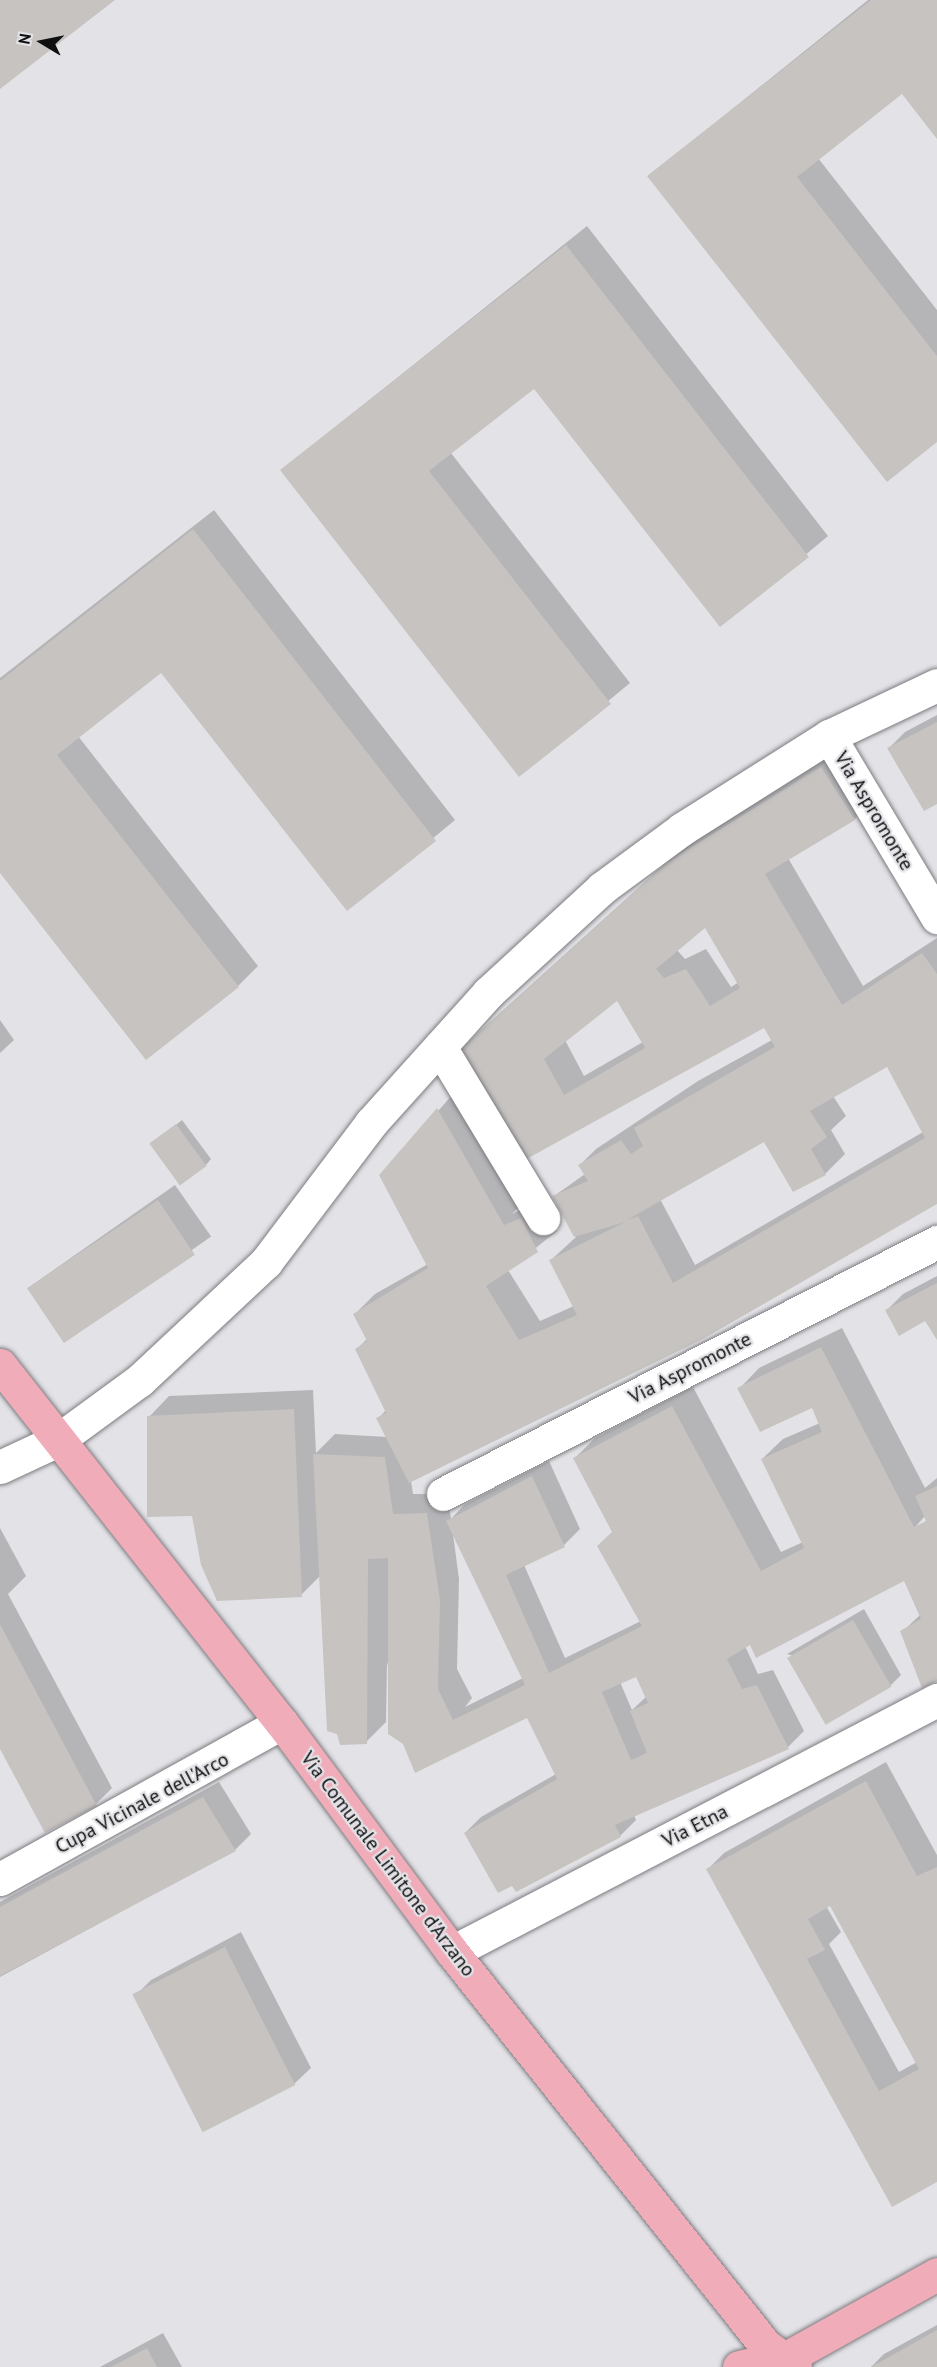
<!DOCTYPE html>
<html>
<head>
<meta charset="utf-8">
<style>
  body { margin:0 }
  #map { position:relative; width:937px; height:2367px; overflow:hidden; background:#e3e3e7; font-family:"PT Sans",sans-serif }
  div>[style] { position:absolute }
  .shadow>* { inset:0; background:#0003; transform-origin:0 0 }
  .building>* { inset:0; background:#c6c3c0; transform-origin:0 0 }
  .roads { filter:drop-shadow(0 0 2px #7c7c80) drop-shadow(0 0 2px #7c7c80) }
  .minor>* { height:33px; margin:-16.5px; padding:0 16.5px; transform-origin:16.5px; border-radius:16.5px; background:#fff }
  .major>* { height:33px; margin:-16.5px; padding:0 16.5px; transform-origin:16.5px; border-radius:16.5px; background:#f0acb8 }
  span { translate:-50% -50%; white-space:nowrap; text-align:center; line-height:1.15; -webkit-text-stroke:4.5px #e3e3e7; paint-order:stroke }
  .street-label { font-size:20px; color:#0f0f10 }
  .north { position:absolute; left:12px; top:12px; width:60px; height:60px; -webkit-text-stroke:4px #e3e3e7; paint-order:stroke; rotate:280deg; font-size:16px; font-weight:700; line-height:24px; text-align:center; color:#0f0f10 }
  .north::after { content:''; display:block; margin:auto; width:21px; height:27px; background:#0f0f10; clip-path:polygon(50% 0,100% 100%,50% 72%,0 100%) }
</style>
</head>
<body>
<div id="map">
  <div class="shadow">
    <i style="clip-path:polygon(868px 0,937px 0,937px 137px,902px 92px,818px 158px,937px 310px,937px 441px,649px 176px)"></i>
    <i style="clip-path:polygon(587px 226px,828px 536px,721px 625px,535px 387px,451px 453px,630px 683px,519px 775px,282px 470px)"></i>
    <i style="clip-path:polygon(214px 510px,455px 820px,348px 909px,162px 670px,78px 736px,258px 966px,238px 986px,0 870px,0 678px)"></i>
    <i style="clip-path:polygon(937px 715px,937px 802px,889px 748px,905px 732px)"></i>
    <i style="clip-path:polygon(evenodd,842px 748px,875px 799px,855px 819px,788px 858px,863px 986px,937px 938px,937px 1202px,703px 1337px,411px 1481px,413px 1494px,447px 1494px,451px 1519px,464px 1505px,549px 1461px,580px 1529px,564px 1545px,524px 1565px,565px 1658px,641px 1621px,613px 1532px,575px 1458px,595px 1438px,693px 1387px,781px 1552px,803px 1542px,762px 1459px,783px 1439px,820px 1423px,813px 1406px,739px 1389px,759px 1368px,842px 1328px,925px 1488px,937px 1478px,937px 1680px,902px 1632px,921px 1614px,904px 1579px,745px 1646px,758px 1674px,773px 1670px,804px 1731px,788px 1747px,634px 1815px,636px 1820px,620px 1836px,465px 1833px,481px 1817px,556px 1774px,528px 1716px,415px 1771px,387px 1662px,386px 1722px,366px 1742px,321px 1575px,301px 1595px,194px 1514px,149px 1417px,169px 1396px,313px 1390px,316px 1453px,335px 1434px,387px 1437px,378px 1419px,386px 1410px,357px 1349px,367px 1339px,355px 1314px,375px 1294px,428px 1264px,381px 1175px,454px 1093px,519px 1207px,512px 1214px,541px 1199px,557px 1231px,508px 1270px,540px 1321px,574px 1306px,551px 1260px,576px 1237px,554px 1196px,585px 1174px,580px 1165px,596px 1149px,698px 1081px,772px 1040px,764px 1026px,523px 1159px,478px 1033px,688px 843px,842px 748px,705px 926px,739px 982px,731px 987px,706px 949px,685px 959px,677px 950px,705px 926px,842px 748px,617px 999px,643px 1042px,584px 1076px,565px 1040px,617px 999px,842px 748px,887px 1065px,923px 1132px,695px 1265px,660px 1199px,765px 1140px,825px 1174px,845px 1154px,831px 1130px,846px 1116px,833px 1096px,887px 1065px,842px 748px,925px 1516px,927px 1521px,910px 1533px,925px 1516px,842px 748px,453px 1534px,523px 1678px,465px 1707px,472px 1698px,457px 1669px,459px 1579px,453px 1534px,842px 748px,637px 1675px,646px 1697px,632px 1710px,620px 1682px,637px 1675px)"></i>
    <i style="clip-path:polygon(0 1020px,14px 1040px,0 1053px)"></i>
    <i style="clip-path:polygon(182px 1120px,211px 1159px,206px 1165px,158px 1139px)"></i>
    <i style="left:175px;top:1185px;width:63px;height:179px;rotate:55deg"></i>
    <i style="clip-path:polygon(937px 1276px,937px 1337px,926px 1318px,887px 1310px,903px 1294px)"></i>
    <i style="clip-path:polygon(0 1528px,26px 1576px,8px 1594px,112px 1788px,96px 1804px,0 1745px)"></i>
    <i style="clip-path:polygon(864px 1609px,901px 1675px,890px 1686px,787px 1654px)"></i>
    <i style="clip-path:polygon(evenodd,886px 1762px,937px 1855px,937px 2180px,708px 1869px,724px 1853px,886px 1762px,830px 1904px,917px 2062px,899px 2072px,829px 1944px,841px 1932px,826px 1906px,830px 1904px)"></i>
    <i style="clip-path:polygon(219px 1782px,251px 1834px,235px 1850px,0 1977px,0 1902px)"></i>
    <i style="clip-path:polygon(241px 1932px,311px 2068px,294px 2084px,135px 1996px,151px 1980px)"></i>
    <i style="clip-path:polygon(937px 2325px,937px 2367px,871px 2367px,884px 2354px)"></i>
    <i style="clip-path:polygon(163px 2333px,182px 2367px,100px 2367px)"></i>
  </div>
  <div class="building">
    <i style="clip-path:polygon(0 0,115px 0,0 89px)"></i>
    <i style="clip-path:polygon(871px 0,937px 0,937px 139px,902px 94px,797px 177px,937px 356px,937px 442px,887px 482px,647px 176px)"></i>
    <i style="clip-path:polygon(566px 245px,809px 557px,720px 627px,534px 389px,429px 471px,611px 704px,519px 777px,280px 470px)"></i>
    <i style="clip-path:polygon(193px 529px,436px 841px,347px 911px,161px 673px,57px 755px,239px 987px,146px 1060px,0 873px,0 681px)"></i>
    <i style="clip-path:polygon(937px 722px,937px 804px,924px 811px,887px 748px)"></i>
    <i style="clip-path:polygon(evenodd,821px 767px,855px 820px,765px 874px,842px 1005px,922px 953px,937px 974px,937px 1204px,703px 1339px,409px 1483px,376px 1418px,386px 1413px,355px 1349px,367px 1341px,353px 1314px,428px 1268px,379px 1175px,437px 1108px,504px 1225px,521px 1218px,538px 1252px,486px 1286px,519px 1340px,577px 1315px,549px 1260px,625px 1222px,574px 1237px,552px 1196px,588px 1181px,578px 1165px,621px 1140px,631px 1154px,643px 1146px,634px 1128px,775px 1047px,764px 1028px,523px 1161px,456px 1053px,666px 863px,821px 767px,705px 928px,740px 988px,710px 1006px,686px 969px,664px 978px,656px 969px,705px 928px,821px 767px,617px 1001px,645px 1048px,564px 1095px,544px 1059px,617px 1001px,821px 767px,887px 1067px,925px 1138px,673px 1283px,638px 1216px,627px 1220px,764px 1142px,793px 1192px,826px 1175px,811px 1149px,827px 1137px,810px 1111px,887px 1067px)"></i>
    <i style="left:176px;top:1124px;width:52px;height:33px;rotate:54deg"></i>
    <i style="left:158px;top:1200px;width:66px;height:158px;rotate:56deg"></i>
    <i style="clip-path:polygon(937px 1283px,937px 1340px,925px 1321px,899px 1336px,885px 1310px)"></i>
    <i style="clip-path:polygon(evenodd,821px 1347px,914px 1527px,926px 1521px,915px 1496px,937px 1486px,937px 1681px,922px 1688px,900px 1631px,921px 1619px,904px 1581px,756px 1658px,750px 1645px,727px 1659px,742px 1689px,757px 1685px,789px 1749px,615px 1825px,621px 1837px,516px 1892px,512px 1886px,498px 1893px,464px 1833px,557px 1779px,527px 1718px,415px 1773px,403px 1744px,388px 1734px,388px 1558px,368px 1559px,367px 1744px,340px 1745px,337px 1734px,327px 1731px,313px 1454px,385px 1457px,393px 1514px,427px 1513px,440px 1600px,438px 1689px,453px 1720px,525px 1685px,446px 1521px,532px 1476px,565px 1547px,506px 1575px,549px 1673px,642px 1626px,597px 1546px,612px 1532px,573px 1458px,672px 1406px,761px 1571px,804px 1548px,761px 1459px,822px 1432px,812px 1408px,760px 1432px,737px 1388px,821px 1347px,636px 1677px,648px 1703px,630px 1711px,647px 1753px,631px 1760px,602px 1692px,636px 1677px)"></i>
    <i style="clip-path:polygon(294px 1409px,302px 1597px,217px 1601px,201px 1565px,192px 1516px,147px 1517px,147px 1416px)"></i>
    <i style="left:853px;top:1620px;width:77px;height:76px;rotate:60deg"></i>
    <i style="clip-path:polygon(0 1624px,97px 1806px,45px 1833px,0 1749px)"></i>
    <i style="clip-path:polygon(evenodd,866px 1781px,917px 1876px,937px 1867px,937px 2182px,892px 2207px,706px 1869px,866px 1781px,830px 1906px,919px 2069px,879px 2091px,807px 1959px,825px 1950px,808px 1919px,830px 1906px)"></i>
    <i style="clip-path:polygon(203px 1797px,236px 1851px,0 1976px,0 1907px)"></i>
    <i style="left:225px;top:1947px;width:155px;height:104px;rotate:63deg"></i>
    <i style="clip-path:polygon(937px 2330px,937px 2367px,871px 2367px)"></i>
    <i style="clip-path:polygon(147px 2348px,157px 2367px,111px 2367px)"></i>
  </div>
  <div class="roads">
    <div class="minor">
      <i style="left:829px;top:736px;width:211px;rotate:59.2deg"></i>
      <i style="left:440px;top:1047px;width:200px;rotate:58.9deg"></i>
      <i style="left:0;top:1467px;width:64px;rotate:-25deg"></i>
      <i style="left:58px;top:1440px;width:102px;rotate:-36.2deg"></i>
      <i style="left:140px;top:1380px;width:173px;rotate:-43.1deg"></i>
      <i style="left:266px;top:1262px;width:174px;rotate:-52.9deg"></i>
      <i style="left:371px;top:1123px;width:175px;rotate:-48deg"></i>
      <i style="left:488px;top:993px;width:155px;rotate:-42.6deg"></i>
      <i style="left:602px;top:888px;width:99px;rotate:-36.4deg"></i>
      <i style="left:682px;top:829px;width:174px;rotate:-32.3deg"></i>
      <i style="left:829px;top:736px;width:119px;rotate:-25.3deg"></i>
      <i style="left:443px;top:1494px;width:555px;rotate:-27.03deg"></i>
      <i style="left:0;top:1879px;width:322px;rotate:-29deg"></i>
      <i style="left:452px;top:1952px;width:547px;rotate:-27.46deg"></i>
    </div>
    <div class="major">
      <i style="left:0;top:1365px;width:456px;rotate:51.8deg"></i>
      <i style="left:282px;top:1723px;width:285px;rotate:53.4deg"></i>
      <i style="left:452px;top:1952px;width:502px;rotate:51.46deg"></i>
      <i style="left:765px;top:2345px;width:37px;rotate:36deg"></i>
      <i style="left:739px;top:2367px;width:44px;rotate:-13.1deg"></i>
      <i style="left:770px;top:2367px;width:191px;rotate:-29.1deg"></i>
    </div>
  </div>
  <div class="street-label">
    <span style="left:874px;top:811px;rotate:59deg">Via Aspromonte</span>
    <span style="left:690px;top:1368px;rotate:-27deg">Via Aspromonte</span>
    <span style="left:142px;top:1803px;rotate:-28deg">Cupa Vicinale dell'Arco</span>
    <span style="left:695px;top:1826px;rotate:-27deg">Via Etna</span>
    <span style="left:388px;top:1864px;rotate:53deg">Via Comunale Limitone d'Arzano</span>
  </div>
  <div class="north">N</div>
</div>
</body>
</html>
